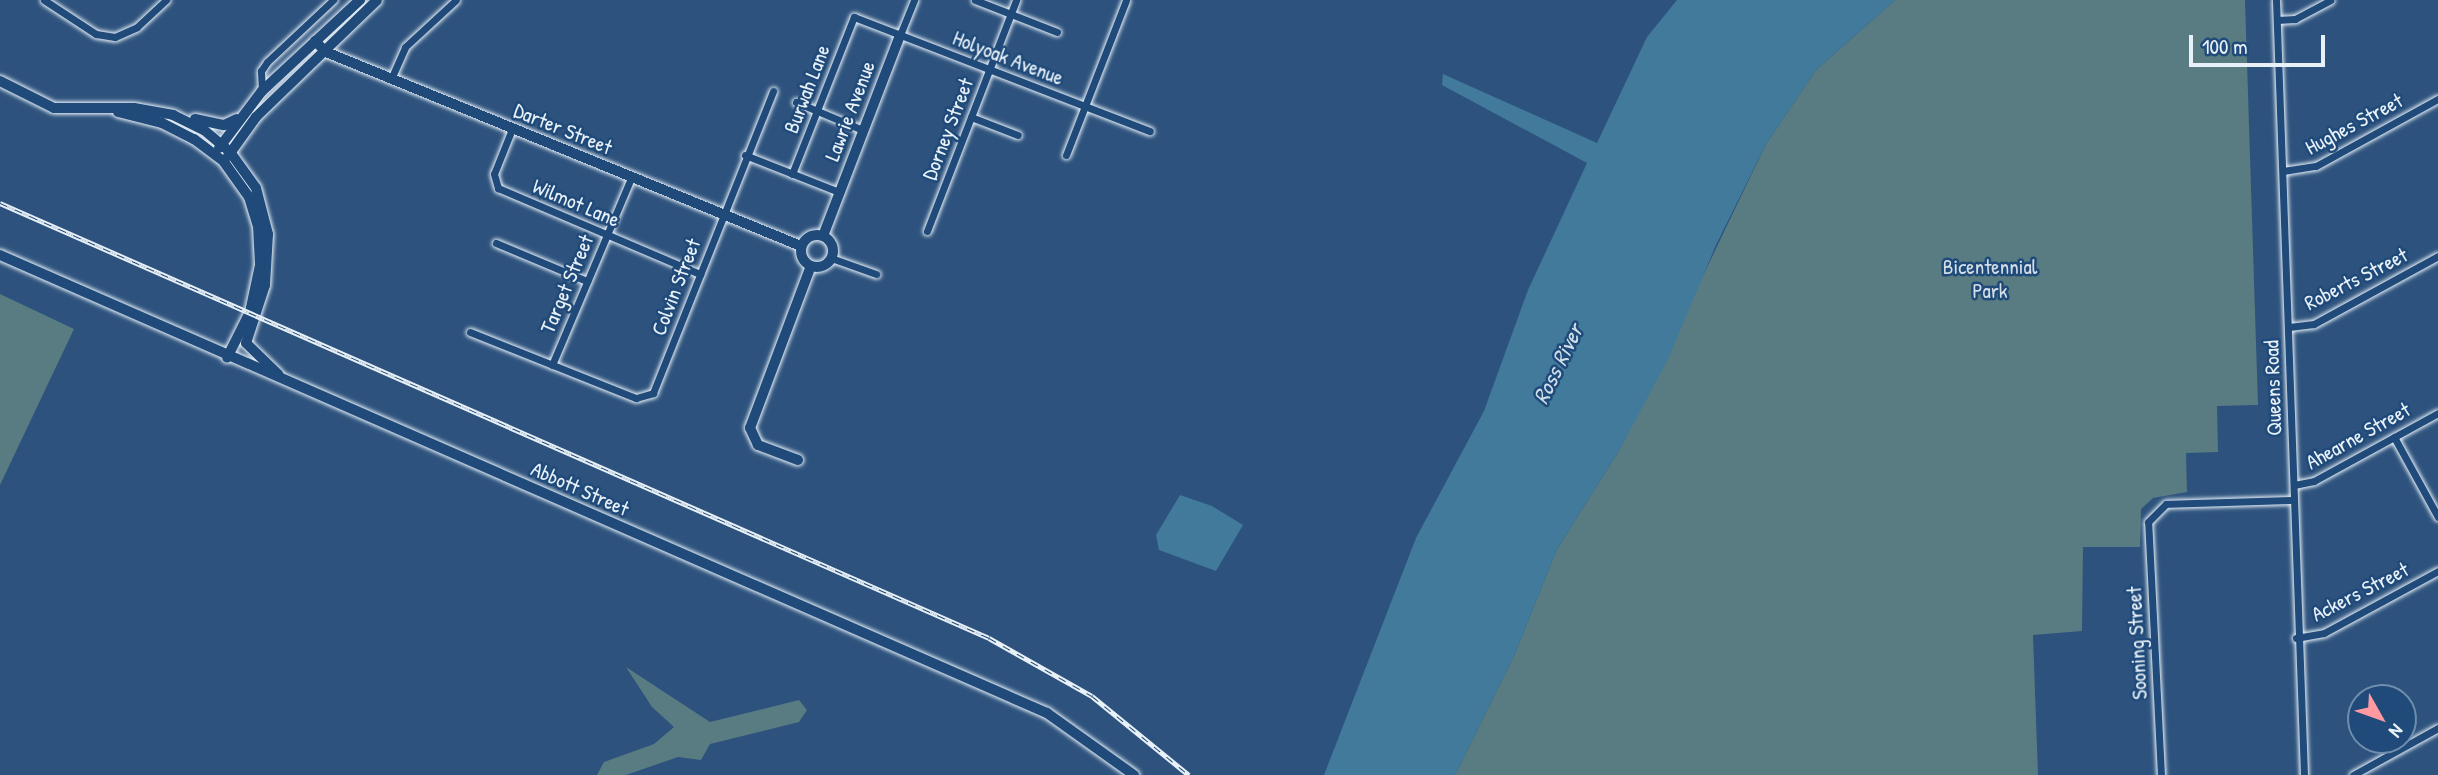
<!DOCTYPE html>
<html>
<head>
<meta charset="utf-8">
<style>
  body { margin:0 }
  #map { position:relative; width:2438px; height:775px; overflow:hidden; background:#2d527d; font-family:"Patrick Hand",sans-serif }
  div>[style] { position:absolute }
  .green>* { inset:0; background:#587c81 }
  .water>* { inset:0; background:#417a9b }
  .roads { filter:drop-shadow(0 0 2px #e8f1f8) drop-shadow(0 0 2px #e8f1f8) }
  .street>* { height:7px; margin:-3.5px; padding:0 3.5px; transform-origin:3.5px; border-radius:3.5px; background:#1f4a7a }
  .secondary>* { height:10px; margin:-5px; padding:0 5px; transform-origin:5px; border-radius:5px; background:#1f4a7a }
  .secondary>.ring { margin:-5px; padding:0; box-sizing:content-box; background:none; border:10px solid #1f4a7a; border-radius:50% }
  .rail>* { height:5px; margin-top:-2.5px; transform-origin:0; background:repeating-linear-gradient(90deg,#1f4a7a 0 8px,#e8f1f8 0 16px); box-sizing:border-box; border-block:2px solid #e8f1f8 }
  span { translate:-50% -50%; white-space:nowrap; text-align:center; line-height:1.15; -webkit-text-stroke:5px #1f4a7a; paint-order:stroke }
  .street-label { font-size:21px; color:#e8f1f8 }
  .park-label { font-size:21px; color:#d2dfe6 }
  .water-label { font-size:23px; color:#cfdfea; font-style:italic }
  .north { position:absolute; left:2347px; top:684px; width:70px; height:70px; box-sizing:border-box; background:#1f4a7a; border:2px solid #6f8dac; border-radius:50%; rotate:130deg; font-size:19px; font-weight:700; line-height:28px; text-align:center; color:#e8f1f8 }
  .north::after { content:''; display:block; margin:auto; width:24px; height:32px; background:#ff9aa2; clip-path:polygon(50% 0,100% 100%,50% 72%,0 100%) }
  .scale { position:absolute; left:2189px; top:35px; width:136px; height:32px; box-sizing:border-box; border:4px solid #e8f1f8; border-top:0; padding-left:9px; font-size:21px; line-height:24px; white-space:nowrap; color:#e8f1f8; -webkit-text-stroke:5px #1f4a7a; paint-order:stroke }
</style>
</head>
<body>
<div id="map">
  <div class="green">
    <i style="clip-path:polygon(1895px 0,2245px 0,2258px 405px,2217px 406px,2218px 452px,2186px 453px,2187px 492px,2153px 498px,2141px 509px,2140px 547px,2083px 547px,2082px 631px,2033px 635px,2038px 775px,1455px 775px,1514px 656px,1557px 549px,1620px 449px,1766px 144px,1816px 70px)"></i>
    <i style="clip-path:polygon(0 294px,74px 329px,0 485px)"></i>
    <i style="clip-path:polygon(626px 667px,710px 722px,799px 700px,807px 710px,799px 722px,710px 744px,701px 760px,678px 757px,626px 775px,597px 775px,604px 762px,654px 744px,674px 727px,652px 707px)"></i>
  </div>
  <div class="water">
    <i style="clip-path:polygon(1677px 0,1895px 0,1816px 70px,1766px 144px,1716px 245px,1669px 357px,1620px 449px,1557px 549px,1514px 656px,1455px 775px,1324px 775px,1416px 538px,1484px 411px,1528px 290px,1587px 163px,1442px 85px,1443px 74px,1597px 143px,1647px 37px)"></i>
    <i style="clip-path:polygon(1180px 495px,1212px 506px,1243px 525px,1216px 571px,1159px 550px,1156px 535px)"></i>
  </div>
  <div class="roads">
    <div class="street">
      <i style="left:44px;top:0;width:62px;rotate:33.2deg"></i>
      <i style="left:96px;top:34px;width:19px;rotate:9deg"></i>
      <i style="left:115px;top:37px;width:24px;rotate:-24deg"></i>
      <i style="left:137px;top:27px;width:40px;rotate:-43deg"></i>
      <i style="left:975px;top:0;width:88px;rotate:21.3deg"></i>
      <i style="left:2276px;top:0;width:776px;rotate:87.93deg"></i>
      <i style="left:2277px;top:20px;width:18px;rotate:-3deg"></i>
      <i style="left:2295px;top:19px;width:40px;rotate:-28deg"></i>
      <i style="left:900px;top:35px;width:38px;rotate:-68deg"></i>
      <i style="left:391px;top:79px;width:35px;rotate:-66deg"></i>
      <i style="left:405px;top:47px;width:69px;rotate:-42.7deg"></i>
      <i style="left:262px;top:91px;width:20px;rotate:-93deg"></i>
      <i style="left:261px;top:71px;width:11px;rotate:-56deg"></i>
      <i style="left:267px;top:62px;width:91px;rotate:-43.2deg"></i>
      <i style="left:796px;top:102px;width:73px;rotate:22.7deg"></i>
      <i style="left:971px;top:117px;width:50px;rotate:21deg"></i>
      <i style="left:512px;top:129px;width:48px;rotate:111.8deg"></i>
      <i style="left:494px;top:174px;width:15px;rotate:74deg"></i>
      <i style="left:498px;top:188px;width:220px;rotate:23.1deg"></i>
      <i style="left:745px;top:155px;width:101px;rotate:21.5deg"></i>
      <i style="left:1066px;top:155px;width:166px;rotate:-68.8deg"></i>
      <i style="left:2283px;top:171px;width:33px;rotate:-9deg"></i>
      <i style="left:2316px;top:166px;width:139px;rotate:-28.8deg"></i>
      <i style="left:792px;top:174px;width:169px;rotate:-68.5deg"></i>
      <i style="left:854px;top:17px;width:317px;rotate:21.1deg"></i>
      <i style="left:927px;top:231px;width:248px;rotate:-68.9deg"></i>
      <i style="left:496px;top:243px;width:99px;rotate:22.7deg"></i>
      <i style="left:831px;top:258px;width:48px;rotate:19.6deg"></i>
      <i style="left:2289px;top:327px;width:25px;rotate:-7deg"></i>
      <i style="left:2314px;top:324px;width:141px;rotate:-28.7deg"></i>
      <i style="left:470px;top:332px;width:179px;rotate:21.7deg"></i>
      <i style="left:636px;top:398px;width:18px;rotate:-16deg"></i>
      <i style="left:653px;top:393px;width:325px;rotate:-68.3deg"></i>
      <i style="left:552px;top:365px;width:203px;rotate:-67.1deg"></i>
      <i style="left:2394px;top:437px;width:91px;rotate:61.2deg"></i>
      <i style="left:2294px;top:485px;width:20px;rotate:-11deg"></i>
      <i style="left:2314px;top:481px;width:141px;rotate:-28.7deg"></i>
      <i style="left:2296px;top:638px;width:28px;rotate:-10deg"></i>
      <i style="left:2324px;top:633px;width:130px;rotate:-28.5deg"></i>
      <i style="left:2161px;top:775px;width:253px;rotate:-92.9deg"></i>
      <i style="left:2148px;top:522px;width:25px;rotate:-45deg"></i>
      <i style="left:2166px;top:504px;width:128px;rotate:-1.8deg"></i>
      <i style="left:2353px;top:775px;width:97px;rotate:-28.9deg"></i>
    </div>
    <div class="secondary">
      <i style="left:315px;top:41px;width:16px;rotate:45deg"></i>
      <i style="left:326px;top:52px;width:513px;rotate:22.22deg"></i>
      <i style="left:0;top:81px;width:60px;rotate:26.6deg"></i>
      <i style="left:54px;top:108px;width:80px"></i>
      <i style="left:134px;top:108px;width:40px;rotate:10deg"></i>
      <i style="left:173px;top:115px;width:34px;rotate:26deg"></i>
      <i style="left:204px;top:130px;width:34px;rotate:40deg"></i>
      <i style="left:230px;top:152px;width:44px;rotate:54.2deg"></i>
      <i style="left:256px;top:188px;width:48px;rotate:75.4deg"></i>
      <i style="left:268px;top:234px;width:51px;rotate:93.4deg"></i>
      <i style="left:265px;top:285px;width:61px;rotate:108.1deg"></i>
      <i style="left:246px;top:343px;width:45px;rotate:44.1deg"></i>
      <i style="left:118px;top:112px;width:45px;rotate:14deg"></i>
      <i style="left:162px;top:123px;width:36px;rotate:27deg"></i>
      <i style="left:194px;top:139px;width:38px;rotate:37deg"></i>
      <i style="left:224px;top:162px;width:43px;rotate:54.5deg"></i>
      <i style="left:249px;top:197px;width:30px;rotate:73deg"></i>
      <i style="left:258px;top:226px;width:39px;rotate:87deg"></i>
      <i style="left:260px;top:265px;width:48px;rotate:102deg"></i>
      <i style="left:250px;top:312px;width:51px;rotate:116.6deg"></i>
      <i style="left:195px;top:119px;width:30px;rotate:12deg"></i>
      <i style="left:224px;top:125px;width:14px;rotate:-25deg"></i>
      <i style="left:219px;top:148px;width:71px;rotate:-53deg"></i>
      <i style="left:262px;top:91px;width:134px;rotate:-42.9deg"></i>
      <i style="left:228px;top:156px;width:48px;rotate:-54.3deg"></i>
      <i style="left:256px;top:117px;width:168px;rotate:-44deg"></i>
      <i class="ring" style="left:801px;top:235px;width:22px;height:22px"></i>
      <i style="left:823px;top:236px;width:215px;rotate:-69deg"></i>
      <i style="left:0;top:255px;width:1143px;rotate:23.63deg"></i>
      <i style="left:1047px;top:713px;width:107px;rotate:35.5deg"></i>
      <i style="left:798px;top:460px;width:43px;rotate:-159.4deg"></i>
      <i style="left:758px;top:445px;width:19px;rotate:-115deg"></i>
      <i style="left:750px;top:428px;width:173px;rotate:-69.4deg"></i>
    </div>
  </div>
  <div class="rail">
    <i style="left:0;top:203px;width:1080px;rotate:23.74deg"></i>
    <i style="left:989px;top:638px;width:118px;rotate:29.4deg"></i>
    <i style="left:1092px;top:696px;width:125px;rotate:39.2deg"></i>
  </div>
  <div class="street-label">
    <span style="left:1008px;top:58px;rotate:21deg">Holyoak Avenue</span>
    <span style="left:807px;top:89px;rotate:-69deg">Burwah Lane</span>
    <span style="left:850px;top:111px;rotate:-69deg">Lawrie Avenue</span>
    <span style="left:2354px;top:124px;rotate:-28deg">Hughes Street</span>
    <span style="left:563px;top:129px;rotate:22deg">Darter Street</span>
    <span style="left:948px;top:129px;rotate:-69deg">Dorney Street</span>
    <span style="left:576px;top:203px;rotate:23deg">Wilmot Lane</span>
    <span style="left:2356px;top:279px;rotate:-27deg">Roberts Street</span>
    <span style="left:567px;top:284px;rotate:-67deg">Target Street</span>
    <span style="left:676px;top:287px;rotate:-69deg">Colvin Street</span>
    <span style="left:2273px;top:388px;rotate:-92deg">Queens Road</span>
    <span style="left:2358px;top:436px;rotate:-29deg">Ahearne Street</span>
    <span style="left:580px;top:489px;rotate:24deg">Abbott Street</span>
    <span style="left:2360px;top:592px;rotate:-27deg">Ackers Street</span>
    <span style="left:2137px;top:643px;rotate:-93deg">Sooning Street</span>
  </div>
  <div class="park-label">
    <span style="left:1990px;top:279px">Bicentennial<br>Park</span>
  </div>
  <div class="water-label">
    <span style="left:1558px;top:364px;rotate:-64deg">Ross River</span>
  </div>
  <div class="north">N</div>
  <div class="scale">100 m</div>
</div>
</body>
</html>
